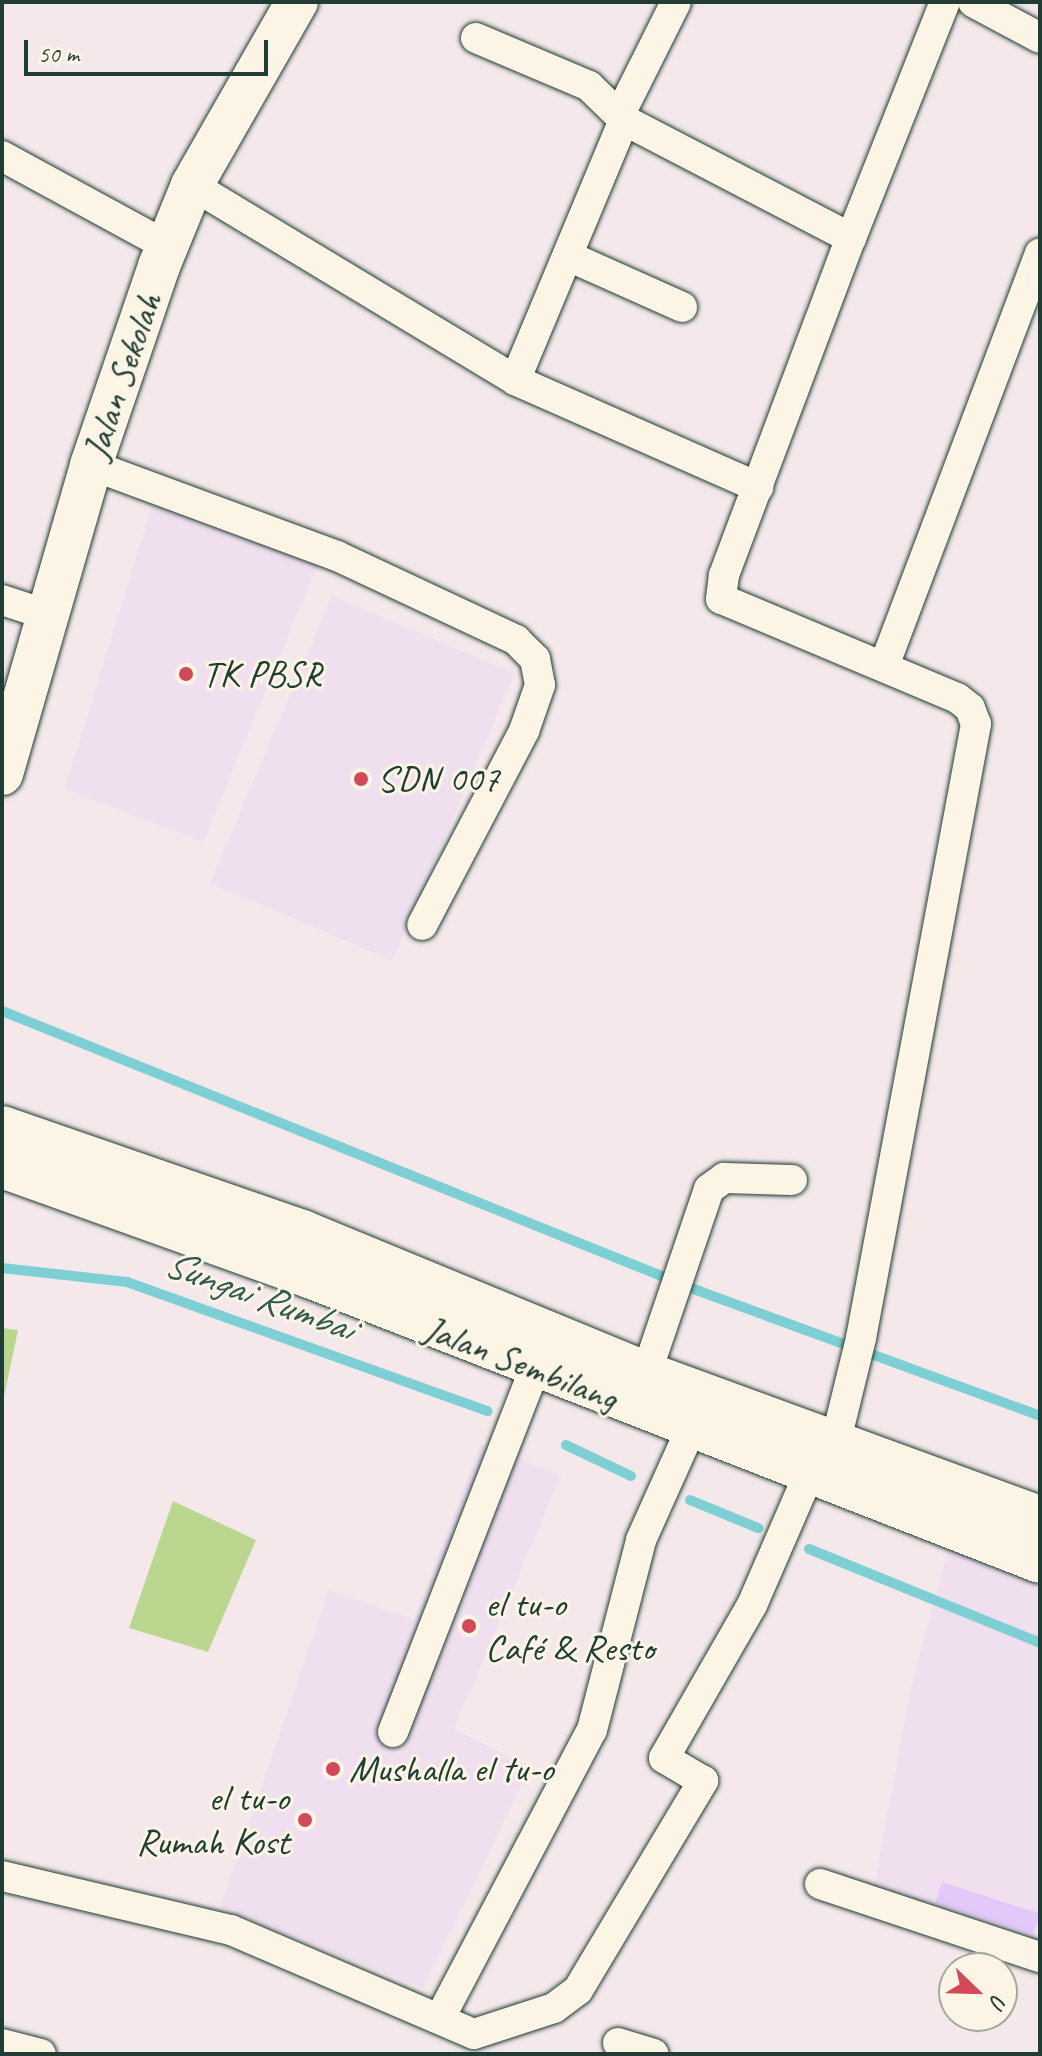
<!DOCTYPE html>
<html>
<head>
<meta charset="utf-8">
<style>
  body { margin:0 }
  #map { position:relative; width:1042px; height:2056px; overflow:hidden; background:#f4e8eb; font-family:Caveat,sans-serif }
  div>[style] { position:absolute }
  .built>* { inset:0; background:#efdfef; transform-origin:0 0 }
  .green>* { inset:0; background:#bbd78f }
  .stream>* { height:10px; margin:-5px; padding:0 5px; transform-origin:5px; border-radius:5px; background:#7dcfd4 }
  .building>* { inset:0; background:#e3c9f9; transform-origin:0 0 }
  .roads { filter:drop-shadow(0 0 2px #1f3d34) drop-shadow(0 0 2px #1f3d34) }
  .street>* { height:30px; margin:-15px; padding:0 15px; transform-origin:15px; border-radius:15px; background:#fcf5e5 }
  .secondary>* { height:42px; margin:-21px; padding:0 21px; transform-origin:21px; border-radius:21px; background:#fcf5e5 }
  .primary>* { height:44px; margin:-22px; padding:0 22px; transform-origin:22px; border-radius:22px; background:#fcf5e5 }
  .dots>* { width:22px; height:22px; translate:-50% -50%; box-sizing:border-box; border:4px solid #fcf5e5; border-radius:50% }
  span { translate:-50% -50%; white-space:nowrap; text-align:center; line-height:1.15; -webkit-text-stroke:6px #fcf5e5; paint-order:stroke }
  .street-label { font-size:38px; color:#1f3d34 }
  .poi-label { font-size:38px; color:#1f3d34 }
  .left { translate:0 -50%; text-align:left }
  .right { translate:-100% -50%; text-align:right }
  .water-label { font-size:40px; color:#325a54; font-style:italic }
  .frame { position:absolute; inset:0; border:4px solid #1f3d34; pointer-events:none }
  .north { position:absolute; left:938px; top:1952px; width:80px; height:80px; box-sizing:border-box; background:#fcf5e5; border:2px solid #a4ab9e; border-radius:50%; rotate:113deg; font-size:22px; font-weight:700; line-height:32px; text-align:center; color:#1f3d34 }
  .north::after { content:''; display:block; margin:auto; width:28px; height:36px; background:#d1495b; clip-path:polygon(50% 0,100% 100%,50% 72%,0 100%) }
  .scale { position:absolute; left:24px; top:40px; width:244px; height:36px; box-sizing:border-box; border:4px solid #1f3d34; border-top:0; padding-left:10px; font-size:24px; line-height:28px; white-space:nowrap; color:#1f3d34; -webkit-text-stroke:6px #fcf5e5; paint-order:stroke }
</style>
</head>
<body>
<div id="map">
  <div class="built">
    <i style="clip-path:polygon(155px 496px,320px 559px,203px 842px,65px 789px)"></i>
    <i style="left:332px;top:596px;width:198px;height:312px;rotate:23deg"></i>
    <i style="clip-path:polygon(481px 1444px,561px 1475px,454px 1729px,530px 1767px,423px 1988px,220px 1908px,329px 1590px,414px 1620px)"></i>
    <i style="clip-path:polygon(956px 1522px,1040px 1552px,1040px 1951px,872px 1899px,911px 1687px)"></i>
  </div>
  <div class="green">
    <i style="clip-path:polygon(2px 1328px,18px 1330px,2px 1406px)"></i>
    <i style="clip-path:polygon(173px 1501px,256px 1540px,208px 1652px,129px 1628px)"></i>
  </div>
  <div class="stream">
    <i style="left:2px;top:1011px;width:751px;rotate:21.89deg"></i>
    <i style="left:699px;top:1291px;width:363px;rotate:20.1deg"></i>
    <i style="left:2px;top:1268px;width:126px;rotate:6.4deg"></i>
    <i style="left:127px;top:1282px;width:383px;rotate:19.7deg"></i>
    <i style="left:566px;top:1445px;width:72px;rotate:25.5deg"></i>
    <i style="left:690px;top:1500px;width:74px;rotate:22.4deg"></i>
    <i style="left:809px;top:1549px;width:249px;rotate:22.1deg"></i>
  </div>
  <div class="building">
    <i style="left:942px;top:1882px;width:103px;height:22px;rotate:18deg"></i>
  </div>
  <div class="roads">
    <div class="street">
      <i style="left:973px;top:2px;width:76px;rotate:28.2deg"></i>
      <i style="left:476px;top:38px;width:123px;rotate:23deg"></i>
      <i style="left:589px;top:86px;width:49px;rotate:44.2deg"></i>
      <i style="left:624px;top:120px;width:282px;rotate:112.7deg"></i>
      <i style="left:620px;top:114px;width:125px;rotate:-63.4deg"></i>
      <i style="left:624px;top:120px;width:256px;rotate:27.5deg"></i>
      <i style="left:2px;top:156px;width:188px;rotate:28.6deg"></i>
      <i style="left:192px;top:185px;width:377px;rotate:31.1deg"></i>
      <i style="left:515px;top:380px;width:266px;rotate:23.8deg"></i>
      <i style="left:568px;top:256px;width:125px;rotate:24.1deg"></i>
      <i style="left:91px;top:465px;width:262px;rotate:20.3deg"></i>
      <i style="left:337px;top:556px;width:198px;rotate:25.1deg"></i>
      <i style="left:516px;top:640px;width:27px;rotate:45deg"></i>
      <i style="left:535px;top:659px;width:26px;rotate:79deg"></i>
      <i style="left:540px;top:685px;width:49px;rotate:109.2deg"></i>
      <i style="left:524px;top:731px;width:219px;rotate:117.7deg"></i>
      <i style="left:2px;top:600px;width:48px;rotate:18.1deg"></i>
      <i style="left:884px;top:666px;width:441px;rotate:-69.3deg"></i>
      <i style="left:646px;top:1374px;width:195px;rotate:-71.2deg"></i>
      <i style="left:709px;top:1189px;width:19px;rotate:-36deg"></i>
      <i style="left:724px;top:1178px;width:68px;rotate:1.7deg"></i>
      <i style="left:836px;top:1440px;width:105px;rotate:-76.2deg"></i>
      <i style="left:861px;top:1338px;width:625px;rotate:-79.39deg"></i>
      <i style="left:976px;top:724px;width:17px;rotate:-111deg"></i>
      <i style="left:970px;top:708px;width:16px;rotate:-142deg"></i>
      <i style="left:957px;top:698px;width:256px;rotate:-157.2deg"></i>
      <i style="left:721px;top:599px;width:24px;rotate:-83deg"></i>
      <i style="left:724px;top:575px;width:360px;rotate:-69.4deg"></i>
      <i style="left:851px;top:238px;width:254px;rotate:-68.3deg"></i>
      <i style="left:393px;top:1732px;width:391px;rotate:-68.7deg"></i>
      <i style="left:2px;top:1876px;width:235px;rotate:13.3deg"></i>
      <i style="left:231px;top:1930px;width:264px;rotate:23.2deg"></i>
      <i style="left:474px;top:2034px;width:84px;rotate:-18deg"></i>
      <i style="left:554px;top:2008px;width:30px;rotate:-37deg"></i>
      <i style="left:578px;top:1990px;width:244px;rotate:-59.1deg"></i>
      <i style="left:703px;top:1781px;width:45px;rotate:-149.5deg"></i>
      <i style="left:664px;top:1758px;width:177px;rotate:-60.1deg"></i>
      <i style="left:752px;top:1605px;width:148px;rotate:-66.5deg"></i>
      <i style="left:820px;top:1884px;width:232px;rotate:18.4deg"></i>
      <i style="left:441px;top:2016px;width:323px;rotate:-62.2deg"></i>
      <i style="left:592px;top:1730px;width:196px;rotate:-75.5deg"></i>
      <i style="left:641px;top:1540px;width:122px;rotate:-65.8deg"></i>
      <i style="left:618px;top:2043px;width:37px;rotate:17deg"></i>
      <i style="left:2px;top:2044px;width:40px;rotate:14.4deg"></i>
    </div>
    <div class="secondary">
      <i style="left:2px;top:774px;width:322px;rotate:-73.9deg"></i>
      <i style="left:91px;top:465px;width:210px;rotate:-71.1deg"></i>
      <i style="left:159px;top:266px;width:87px;rotate:-67.8deg"></i>
      <i style="left:192px;top:185px;width:211px;rotate:-60.2deg"></i>
    </div>
    <div class="primary">
      <i style="left:2px;top:1128px;width:318px;rotate:19.1deg"></i>
      <i style="left:302px;top:1232px;width:372px;rotate:22.4deg"></i>
      <i style="left:646px;top:1374px;width:419px;rotate:20.1deg"></i>
      <i style="left:2px;top:1166px;width:329px;rotate:19.7deg"></i>
      <i style="left:312px;top:1277px;width:781px;rotate:21.31deg"></i>
    </div>
  </div>
  <div class="dots">
    <i style="left:186px;top:674px;background:#d1495b"></i>
    <i style="left:361px;top:779px;background:#d1495b"></i>
    <i style="left:469px;top:1626px;background:#d1495b"></i>
    <i style="left:333px;top:1769px;background:#d1495b"></i>
    <i style="left:305px;top:1820px;background:#d1495b"></i>
  </div>
  <div class="street-label">
    <span style="left:122px;top:376px;rotate:-71deg">Jalan Sekolah</span>
    <span style="left:521px;top:1363px;rotate:21deg">Jalan Sembilang</span>
  </div>
  <div class="poi-label">
    <span class="left" style="left:202px;top:674px">TK PBSR</span>
    <span class="left" style="left:377px;top:779px">SDN 007</span>
    <span class="left" style="left:485px;top:1626px">el tu-o<br>Café &amp; Resto</span>
    <span class="left" style="left:349px;top:1769px">Mushalla el tu-o</span>
    <span class="right" style="left:289px;top:1820px">el tu-o<br>Rumah Kost</span>
  </div>
  <div class="water-label">
    <span style="left:259px;top:1295px;rotate:20deg">Sungai Rumbai</span>
  </div>
  <div class="frame"></div>
  <div class="north">U</div>
  <div class="scale">50 m</div>
</div>
</body>
</html>
